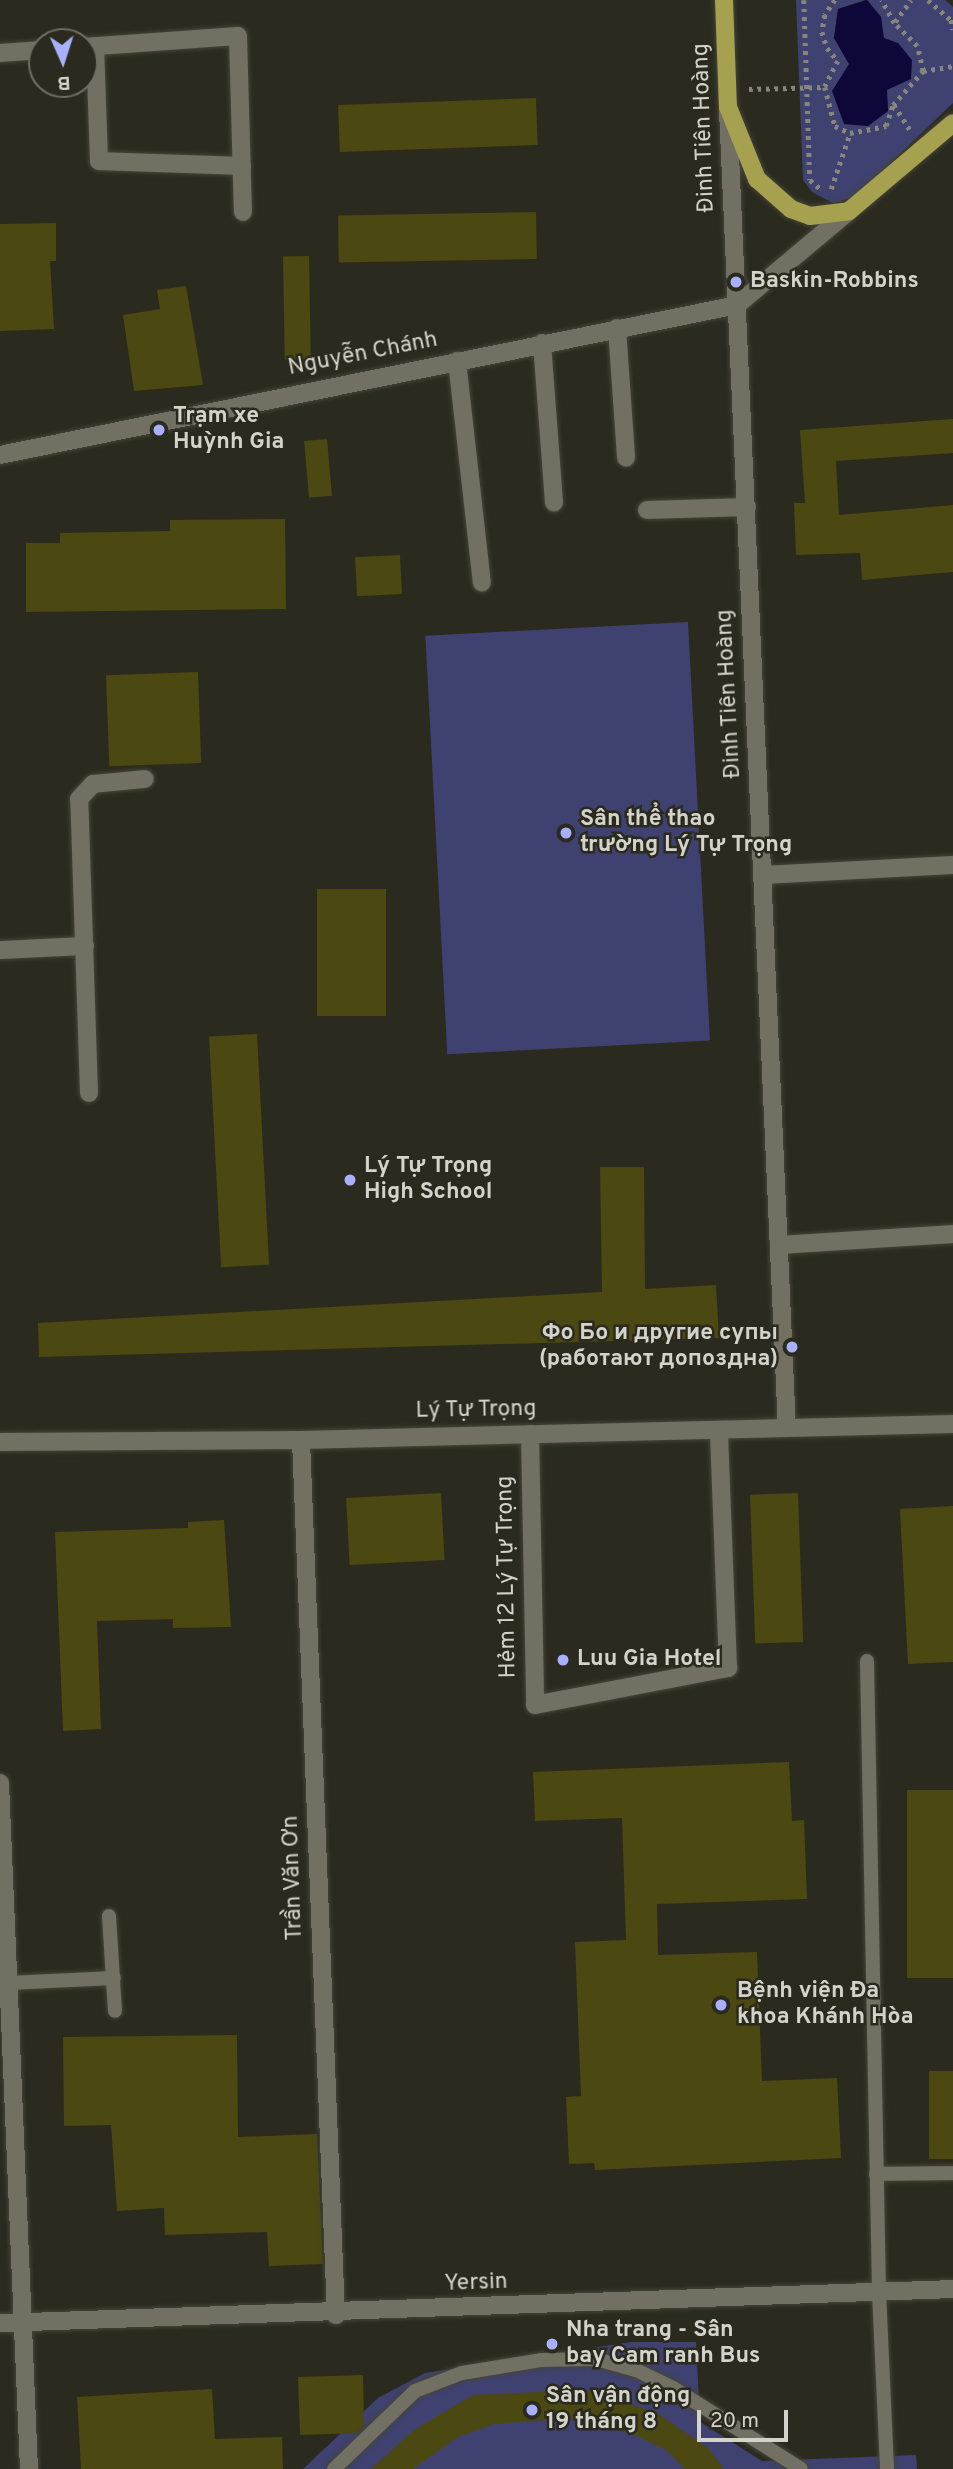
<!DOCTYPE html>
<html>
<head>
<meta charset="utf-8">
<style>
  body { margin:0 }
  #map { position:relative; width:953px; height:2469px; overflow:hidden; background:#2a2a1e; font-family:Overpass,sans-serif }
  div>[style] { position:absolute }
  .green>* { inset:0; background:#3f4270; transform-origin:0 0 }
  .water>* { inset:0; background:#0e083a }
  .building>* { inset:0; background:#4c4812; transform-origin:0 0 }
  .path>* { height:4.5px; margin-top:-2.25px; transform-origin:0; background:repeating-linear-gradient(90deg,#86867c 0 3.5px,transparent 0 8.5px) }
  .roads { filter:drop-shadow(0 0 2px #45443a) drop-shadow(0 0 2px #45443a) }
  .service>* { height:14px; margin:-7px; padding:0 7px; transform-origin:7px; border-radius:7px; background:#717062 }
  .minor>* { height:18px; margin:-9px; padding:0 9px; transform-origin:9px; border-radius:9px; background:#717062 }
  .tertiary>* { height:18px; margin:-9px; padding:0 9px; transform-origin:9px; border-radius:9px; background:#717062 }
  .primary>* { height:18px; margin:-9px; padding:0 9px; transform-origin:9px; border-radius:9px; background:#a6a14e }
  .dots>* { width:19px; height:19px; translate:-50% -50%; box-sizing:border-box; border:4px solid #2a2a1e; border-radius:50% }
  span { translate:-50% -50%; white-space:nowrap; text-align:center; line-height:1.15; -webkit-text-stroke:5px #2a2a1e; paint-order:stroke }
  .street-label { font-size:23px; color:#d3d3cb }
  .poi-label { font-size:23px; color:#d3d3cb; font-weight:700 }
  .left { translate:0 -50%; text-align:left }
  .right { translate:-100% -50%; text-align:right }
  .north { position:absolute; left:28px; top:28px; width:70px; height:70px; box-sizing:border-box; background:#2a2a1e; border:2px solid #6e6e63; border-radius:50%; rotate:177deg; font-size:19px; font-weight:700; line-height:28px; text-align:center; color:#d3d3cb }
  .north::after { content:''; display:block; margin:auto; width:24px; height:32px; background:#a8b0fc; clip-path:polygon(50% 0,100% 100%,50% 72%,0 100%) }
  .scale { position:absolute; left:697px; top:2410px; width:91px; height:32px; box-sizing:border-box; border:4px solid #d3d3cb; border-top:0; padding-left:9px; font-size:21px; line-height:24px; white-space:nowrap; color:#d3d3cb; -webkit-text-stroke:5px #2a2a1e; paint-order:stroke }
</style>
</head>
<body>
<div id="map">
  <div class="green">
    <i style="clip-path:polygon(796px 0,865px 0,838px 9px,834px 38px,849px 64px,844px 124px,868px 126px,888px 111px,881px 17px,867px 0,945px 0,953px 7px,953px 103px,855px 197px,833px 203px,812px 192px,803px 180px)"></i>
    <i style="left:688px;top:622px;width:419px;height:263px;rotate:87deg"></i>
    <i style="clip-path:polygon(631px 2342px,696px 2342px,700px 2422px,762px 2461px,916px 2455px,917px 2469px,303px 2469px,378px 2398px,425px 2373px)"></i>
  </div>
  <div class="water">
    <i style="clip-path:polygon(867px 0,881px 17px,884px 38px,898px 43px,912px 60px,911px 79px,887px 90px,888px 111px,868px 126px,844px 124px,832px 91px,849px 64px,834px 38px,838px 9px)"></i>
  </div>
  <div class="building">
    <i style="left:536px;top:98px;width:47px;height:198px;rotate:88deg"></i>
    <i style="left:536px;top:212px;width:47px;height:198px;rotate:89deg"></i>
    <i style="clip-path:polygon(56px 223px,56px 261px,50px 261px,54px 329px,0 331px,0 224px)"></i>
    <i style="left:309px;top:256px;width:103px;height:26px;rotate:89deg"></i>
    <i style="clip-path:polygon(186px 286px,203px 385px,134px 391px,123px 315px,160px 309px,157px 290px)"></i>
    <i style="clip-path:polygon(953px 419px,953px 453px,836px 461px,839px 515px,953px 505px,953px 572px,862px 580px,860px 553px,796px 555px,794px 503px,805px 503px,800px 430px)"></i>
    <i style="left:327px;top:439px;width:57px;height:23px;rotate:85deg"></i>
    <i style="clip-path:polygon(285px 519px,286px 609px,26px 612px,26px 543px,60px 543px,60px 533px,170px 531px,170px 520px)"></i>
    <i style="left:400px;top:555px;width:39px;height:45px;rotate:87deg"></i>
    <i style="left:198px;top:672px;width:91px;height:92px;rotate:88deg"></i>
    <i style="left:317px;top:889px;width:69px;height:127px"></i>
    <i style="left:257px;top:1034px;width:231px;height:48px;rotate:87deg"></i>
    <i style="clip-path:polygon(600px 1167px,644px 1167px,645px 1289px,716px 1285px,719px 1338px,39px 1357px,38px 1323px,602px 1292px)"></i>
    <i style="left:441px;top:1493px;width:67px;height:95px;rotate:87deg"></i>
    <i style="left:798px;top:1493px;width:149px;height:48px;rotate:88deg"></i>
    <i style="clip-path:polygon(953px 1506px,953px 1662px,908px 1664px,900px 1509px)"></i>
    <i style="clip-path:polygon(224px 1520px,231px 1627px,173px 1628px,173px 1619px,97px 1621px,101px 1729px,63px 1731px,55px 1532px,188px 1528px,188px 1522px)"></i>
    <i style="clip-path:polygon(789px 1762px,792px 1821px,804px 1820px,807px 1899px,657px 1904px,658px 1955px,757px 1952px,762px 2081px,837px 2078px,841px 2158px,595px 2170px,594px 2163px,569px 2164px,566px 2097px,581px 2096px,575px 1942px,626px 1940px,622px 1818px,535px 1821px,533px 1772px)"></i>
    <i style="left:953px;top:1790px;width:188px;height:46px;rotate:90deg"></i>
    <i style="clip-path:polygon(237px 2035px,238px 2137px,317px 2134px,323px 2264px,269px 2266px,267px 2232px,165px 2235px,164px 2208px,117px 2211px,111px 2125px,64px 2126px,63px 2037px)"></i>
    <i style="left:953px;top:2071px;width:88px;height:24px;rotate:90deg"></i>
    <i style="clip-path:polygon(363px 2375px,364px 2426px,358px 2433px,300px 2435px,298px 2377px)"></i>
    <i style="clip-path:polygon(212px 2389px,215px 2439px,282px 2437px,283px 2469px,81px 2469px,77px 2397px)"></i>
    <i style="clip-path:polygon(588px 2390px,657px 2413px,709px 2449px,724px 2469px,685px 2469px,666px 2450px,637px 2436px,573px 2418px,494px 2424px,458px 2437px,413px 2469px,371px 2469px,414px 2430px,473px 2395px)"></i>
  </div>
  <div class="path">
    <i style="left:804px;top:0;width:180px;rotate:88.1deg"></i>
    <i style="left:810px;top:180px;width:16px;rotate:40deg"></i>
    <i style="left:835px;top:0;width:18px;rotate:124deg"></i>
    <i style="left:825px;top:15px;width:17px;rotate:100deg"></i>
    <i style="left:822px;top:32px;width:17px;rotate:73deg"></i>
    <i style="left:827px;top:48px;width:17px;rotate:50deg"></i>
    <i style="left:838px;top:61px;width:29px;rotate:117deg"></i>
    <i style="left:825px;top:87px;width:40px;rotate:75.6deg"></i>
    <i style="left:835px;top:126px;width:17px;rotate:25deg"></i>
    <i style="left:850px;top:133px;width:37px;rotate:-11deg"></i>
    <i style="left:886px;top:126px;width:22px;rotate:-72deg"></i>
    <i style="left:893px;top:105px;width:45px;rotate:-48.6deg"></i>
    <i style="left:923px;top:71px;width:26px;rotate:-103deg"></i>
    <i style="left:917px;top:46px;width:33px;rotate:-135deg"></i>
    <i style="left:894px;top:23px;width:26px;rotate:-119deg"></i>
    <i style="left:928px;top:0;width:30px;rotate:41deg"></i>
    <i style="left:951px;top:20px;width:10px;rotate:79deg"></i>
    <i style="left:895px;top:22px;width:27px;rotate:-54deg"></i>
    <i style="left:923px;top:71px;width:30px;rotate:-9deg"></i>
    <i style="left:749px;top:89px;width:76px;rotate:-1.5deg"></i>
    <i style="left:894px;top:105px;width:30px;rotate:57deg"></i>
    <i style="left:831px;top:189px;width:59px;rotate:-71.3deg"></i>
  </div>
  <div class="roads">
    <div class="service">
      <i style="left:867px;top:1661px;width:631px;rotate:88.91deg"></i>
      <i style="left:879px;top:2292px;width:177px;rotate:87.4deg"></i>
      <i style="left:109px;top:1916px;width:95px;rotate:86.4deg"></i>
      <i style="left:8px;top:1983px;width:106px;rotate:-2.7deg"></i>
      <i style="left:876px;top:2174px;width:77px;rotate:-0.7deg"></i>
      <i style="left:334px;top:2469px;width:112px;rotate:-43.9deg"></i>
      <i style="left:415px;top:2391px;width:50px;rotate:-21deg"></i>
      <i style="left:462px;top:2373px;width:80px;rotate:-9.3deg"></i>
      <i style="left:541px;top:2360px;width:55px;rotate:-1deg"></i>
      <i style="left:596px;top:2359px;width:41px;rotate:15.4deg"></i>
      <i style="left:636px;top:2370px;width:41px;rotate:25.9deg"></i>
      <i style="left:673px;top:2388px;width:151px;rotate:32.3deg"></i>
    </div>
    <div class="minor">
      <i style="left:95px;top:46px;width:115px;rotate:88deg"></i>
      <i style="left:99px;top:161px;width:143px;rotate:2deg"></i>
      <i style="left:84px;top:47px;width:154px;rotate:-4.1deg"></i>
      <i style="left:238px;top:36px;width:176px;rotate:88.4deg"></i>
      <i style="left:0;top:53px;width:42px;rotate:-4.1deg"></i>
      <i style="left:617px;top:328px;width:130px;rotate:86deg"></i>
      <i style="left:542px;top:343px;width:160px;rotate:85.7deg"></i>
      <i style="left:457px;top:361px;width:223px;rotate:83.6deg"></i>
      <i style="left:647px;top:510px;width:100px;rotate:-1.7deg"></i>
      <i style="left:763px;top:875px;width:190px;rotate:-3deg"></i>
      <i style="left:0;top:950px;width:85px;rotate:-2.7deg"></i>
      <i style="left:89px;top:1093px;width:294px;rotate:-91.9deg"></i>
      <i style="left:79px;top:799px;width:21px;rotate:-47deg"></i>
      <i style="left:93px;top:784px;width:52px;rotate:-5.5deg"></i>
      <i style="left:780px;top:1245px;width:173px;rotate:-3.6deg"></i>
      <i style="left:530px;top:1434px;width:271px;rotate:88.9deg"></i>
      <i style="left:535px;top:1705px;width:197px;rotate:-10.9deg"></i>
      <i style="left:728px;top:1668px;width:237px;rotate:-92.2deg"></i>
      <i style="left:301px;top:1440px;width:876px;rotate:87.71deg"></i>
    </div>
    <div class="tertiary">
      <i style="left:728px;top:110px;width:1319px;rotate:87.44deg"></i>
      <i style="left:0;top:455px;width:752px;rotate:-11.5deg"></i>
      <i style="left:737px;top:305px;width:146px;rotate:-40deg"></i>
      <i style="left:0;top:1442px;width:301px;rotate:-0.4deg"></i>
      <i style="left:301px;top:1440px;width:652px;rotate:-1.41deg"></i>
      <i style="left:0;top:1783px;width:687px;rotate:87.58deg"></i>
      <i style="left:0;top:2323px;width:954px;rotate:-2.04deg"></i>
    </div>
    <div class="primary">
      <i style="left:724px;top:0;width:107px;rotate:87.9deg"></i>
      <i style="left:728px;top:107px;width:78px;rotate:68.1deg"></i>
      <i style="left:757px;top:179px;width:45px;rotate:41.4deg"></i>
      <i style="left:791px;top:209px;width:20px;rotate:20deg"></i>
      <i style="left:810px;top:216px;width:39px;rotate:-7deg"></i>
      <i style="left:849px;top:211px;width:136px;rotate:-40.2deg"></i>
    </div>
  </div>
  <div class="dots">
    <i style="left:736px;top:282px;background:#a8b0fc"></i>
    <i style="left:159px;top:430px;background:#a8b0fc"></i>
    <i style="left:566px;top:833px;background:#a8b0fc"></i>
    <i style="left:350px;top:1180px;background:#a8b0fc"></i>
    <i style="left:792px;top:1347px;background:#a8b0fc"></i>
    <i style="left:563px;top:1660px;background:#a8b0fc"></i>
    <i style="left:721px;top:2005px;background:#a8b0fc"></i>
    <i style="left:552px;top:2344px;background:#a8b0fc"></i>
    <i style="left:532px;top:2410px;background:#a8b0fc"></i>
  </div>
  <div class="street-label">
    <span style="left:705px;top:128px;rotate:-92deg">Đinh Tiên Hoàng</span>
    <span style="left:363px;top:355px;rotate:-11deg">Nguyễn Chánh</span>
    <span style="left:730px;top:694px;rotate:-93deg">Đinh Tiên Hoàng</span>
    <span style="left:476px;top:1411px;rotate:-1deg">Lý Tự Trọng</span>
    <span style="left:508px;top:1577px;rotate:-91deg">Hẻm 12 Lý Tự Trọng</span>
    <span style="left:294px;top:1878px;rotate:-92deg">Trần Văn Ơn</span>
    <span style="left:476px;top:2284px;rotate:-2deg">Yersin</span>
  </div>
  <div class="poi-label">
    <span class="left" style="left:750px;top:282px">Baskin-Robbins</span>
    <span class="left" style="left:173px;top:430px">Trạm xe<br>Huỳnh Gia</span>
    <span class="left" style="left:580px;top:833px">Sân thể thao<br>trường Lý Tự Trọng</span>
    <span class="left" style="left:364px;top:1180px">Lý Tự Trọng<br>High School</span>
    <span class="right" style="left:778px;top:1347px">Фо Бо и другие супы<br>(работают допоздна)</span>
    <span class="left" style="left:577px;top:1660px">Luu Gia Hotel</span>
    <span class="left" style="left:737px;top:2005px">Bệnh viện Đa<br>khoa Khánh Hòa</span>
    <span class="left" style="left:566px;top:2344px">Nha trang - Sân<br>bay Cam ranh Bus</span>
    <span class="left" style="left:546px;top:2410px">Sân vận động<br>19 tháng 8</span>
  </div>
  <div class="north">B</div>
  <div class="scale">20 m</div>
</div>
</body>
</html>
